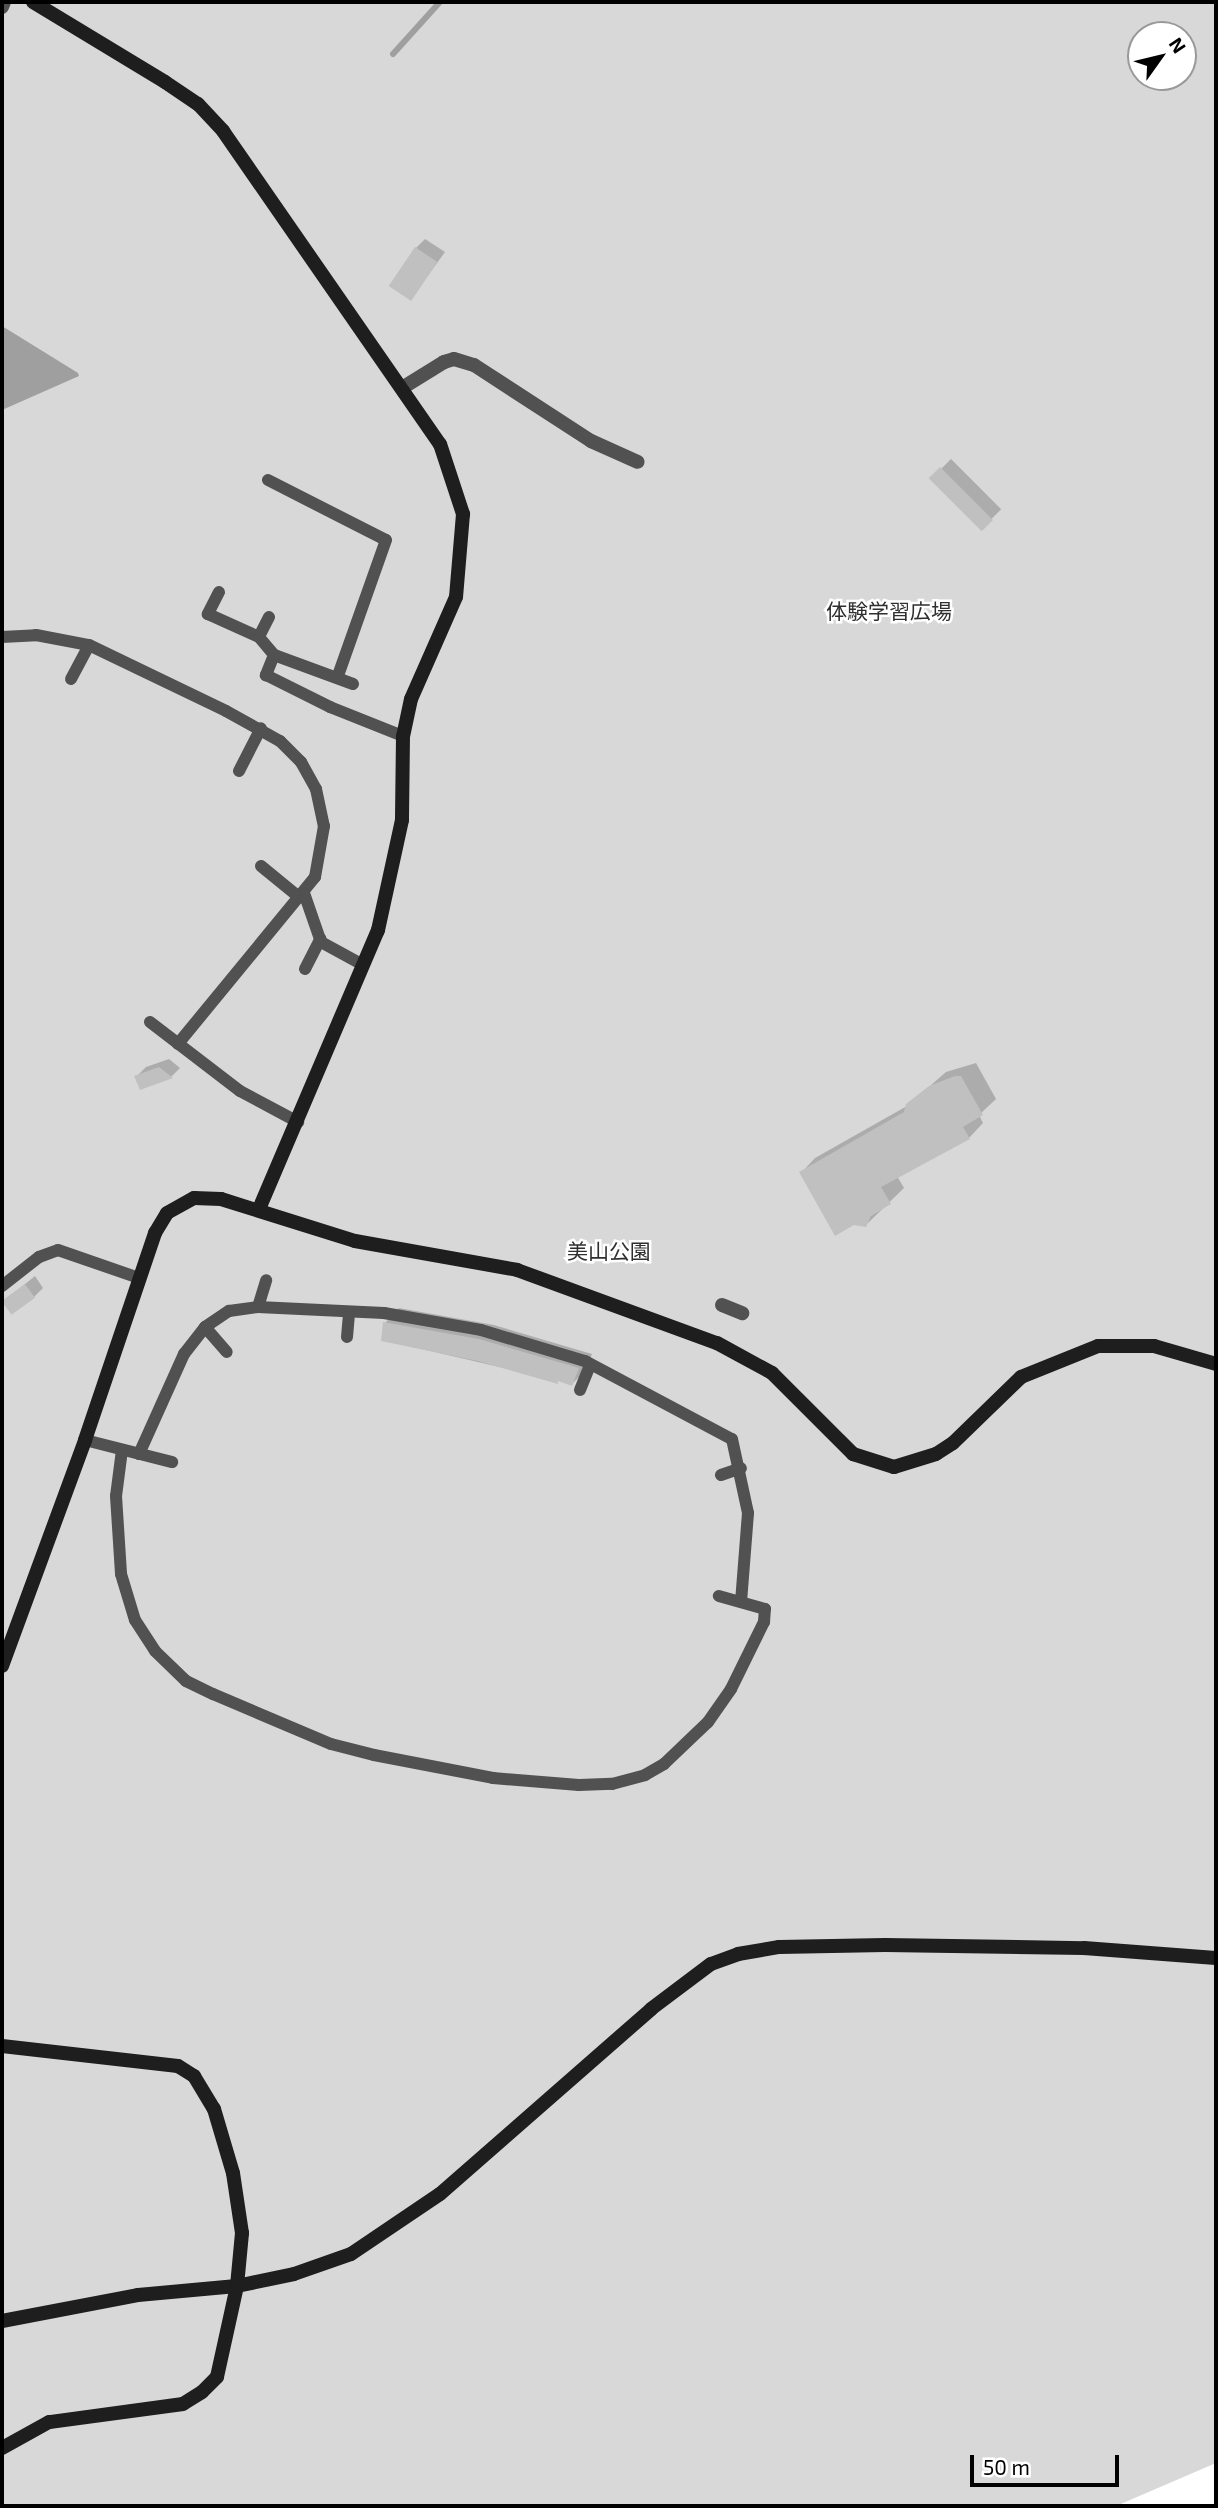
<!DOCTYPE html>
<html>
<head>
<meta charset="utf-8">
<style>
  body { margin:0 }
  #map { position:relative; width:1218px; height:2508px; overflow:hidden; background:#fff; font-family:"Exo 2","Noto Sans JP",sans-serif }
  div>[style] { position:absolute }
  .green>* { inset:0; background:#d8d8d8 }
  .water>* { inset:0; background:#9f9f9f }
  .shadow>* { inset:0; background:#0003; transform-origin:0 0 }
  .stream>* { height:6px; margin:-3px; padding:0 3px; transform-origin:3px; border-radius:3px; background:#9f9f9f }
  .building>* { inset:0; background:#c0c0c0; transform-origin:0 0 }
  .lane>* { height:12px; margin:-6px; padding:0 6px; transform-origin:6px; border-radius:6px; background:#515151 }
  .street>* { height:14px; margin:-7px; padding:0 7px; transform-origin:7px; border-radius:7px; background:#515151 }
  .secondary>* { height:14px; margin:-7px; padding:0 7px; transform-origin:7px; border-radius:7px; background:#1e1e1e }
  span { translate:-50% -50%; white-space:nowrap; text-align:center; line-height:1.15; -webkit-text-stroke:5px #fff; paint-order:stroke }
  .park-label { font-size:21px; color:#2f2f2f }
  .frame { position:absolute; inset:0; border:4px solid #000; pointer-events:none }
  .north { position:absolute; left:1127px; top:21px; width:70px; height:70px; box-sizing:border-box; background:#fff; border:2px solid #999; border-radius:50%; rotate:56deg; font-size:19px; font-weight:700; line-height:28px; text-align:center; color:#000 }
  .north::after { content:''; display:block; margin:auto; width:24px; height:32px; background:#000; clip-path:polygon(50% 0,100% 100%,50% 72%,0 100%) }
  .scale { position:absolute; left:970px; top:2455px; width:149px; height:32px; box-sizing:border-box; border:4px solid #000; border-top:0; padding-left:9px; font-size:21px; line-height:24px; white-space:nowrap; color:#000; -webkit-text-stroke:5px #fff; paint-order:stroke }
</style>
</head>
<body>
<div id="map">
  <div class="green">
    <i style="clip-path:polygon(evenodd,2px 2px,1216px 2px,1216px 2463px,1116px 2506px,2px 2506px,2px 2px,1141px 35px,1183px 35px,1183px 77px,1141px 77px,1141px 35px)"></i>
  </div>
  <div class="water">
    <i style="clip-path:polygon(2px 326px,78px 373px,79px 376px,2px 410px)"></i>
  </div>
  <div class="shadow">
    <i style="clip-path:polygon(425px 239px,445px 252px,411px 299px,416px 248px)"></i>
    <i style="left:951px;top:459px;width:71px;height:28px;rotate:45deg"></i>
    <i style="clip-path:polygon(169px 1059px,180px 1068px,172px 1076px,141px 1088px,136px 1077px,146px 1067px)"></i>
    <i style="clip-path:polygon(976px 1063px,996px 1099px,979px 1115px,983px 1123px,969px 1138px,897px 1176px,904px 1188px,868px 1223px,854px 1224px,801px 1173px,815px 1158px,907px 1106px,946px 1072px)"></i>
    <i style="clip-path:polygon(35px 1276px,43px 1288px,34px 1297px,3px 1302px)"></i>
    <i style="clip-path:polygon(399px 1308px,494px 1325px,592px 1354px,586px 1370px,572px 1384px,383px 1340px,385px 1323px)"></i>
  </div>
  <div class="stream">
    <i style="left:393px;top:54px;width:70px;rotate:-47.9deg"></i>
  </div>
  <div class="building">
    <i style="left:415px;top:247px;width:27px;height:47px;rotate:34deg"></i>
    <i style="left:940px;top:467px;width:75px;height:16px;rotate:45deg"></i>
    <i style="clip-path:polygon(159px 1067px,173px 1078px,140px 1090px,134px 1076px)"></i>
    <i style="clip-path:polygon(955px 1076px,961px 1076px,983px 1115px,963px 1127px,970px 1139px,881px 1187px,891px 1204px,871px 1216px,866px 1227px,854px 1225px,835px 1236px,799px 1172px,904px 1112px,906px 1104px,929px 1086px)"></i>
    <i style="left:25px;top:1284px;width:17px;height:29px;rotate:54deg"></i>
    <i style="clip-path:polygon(383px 1322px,479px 1339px,579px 1368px,572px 1386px,558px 1381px,558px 1384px,478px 1361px,381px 1341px)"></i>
  </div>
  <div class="lane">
    <i style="left:268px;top:480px;width:132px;rotate:27deg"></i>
    <i style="left:386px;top:540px;width:146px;rotate:109.5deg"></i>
    <i style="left:219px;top:592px;width:25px;rotate:117deg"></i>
    <i style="left:208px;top:614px;width:56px;rotate:24.3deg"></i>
    <i style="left:269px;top:617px;width:22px;rotate:117deg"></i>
    <i style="left:259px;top:637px;width:23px;rotate:50deg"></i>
    <i style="left:2px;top:637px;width:34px;rotate:-3deg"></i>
    <i style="left:36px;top:635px;width:54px;rotate:10.7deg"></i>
    <i style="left:89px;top:645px;width:152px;rotate:25.7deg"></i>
    <i style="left:226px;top:711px;width:62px;rotate:29.1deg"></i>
    <i style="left:280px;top:741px;width:30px;rotate:45deg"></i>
    <i style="left:301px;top:762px;width:31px;rotate:61deg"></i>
    <i style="left:316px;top:789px;width:38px;rotate:78deg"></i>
    <i style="left:324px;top:826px;width:52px;rotate:100deg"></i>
    <i style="left:315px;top:877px;width:216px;rotate:129.4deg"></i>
    <i style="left:71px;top:679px;width:38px;rotate:-62deg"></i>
    <i style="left:353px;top:684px;width:84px;rotate:-159.8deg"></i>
    <i style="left:274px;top:655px;width:22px;rotate:112deg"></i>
    <i style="left:266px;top:675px;width:72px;rotate:26.6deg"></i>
    <i style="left:330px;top:707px;width:79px;rotate:21.7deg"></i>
    <i style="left:239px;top:771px;width:48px;rotate:-62.9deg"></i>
    <i style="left:261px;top:866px;width:50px;rotate:39.4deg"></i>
    <i style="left:304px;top:893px;width:52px;rotate:70.9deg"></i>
    <i style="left:321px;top:942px;width:48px;rotate:28.7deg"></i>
    <i style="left:305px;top:969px;width:34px;rotate:-63deg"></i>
    <i style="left:150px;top:1022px;width:113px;rotate:37.5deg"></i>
    <i style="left:240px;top:1091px;width:66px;rotate:28.1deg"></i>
    <i style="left:2px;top:1286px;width:47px;rotate:-38.1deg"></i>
    <i style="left:39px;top:1257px;width:20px;rotate:-20deg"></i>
    <i style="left:58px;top:1250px;width:86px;rotate:19.1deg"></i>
    <i style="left:258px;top:1307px;width:28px;rotate:-73deg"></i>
    <i style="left:205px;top:1327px;width:33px;rotate:49deg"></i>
    <i style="left:347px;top:1337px;width:24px;rotate:-85deg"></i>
    <i style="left:580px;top:1390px;width:27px;rotate:-68deg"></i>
    <i style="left:85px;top:1440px;width:90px;rotate:14.2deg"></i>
    <i style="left:122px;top:1450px;width:46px;rotate:97.4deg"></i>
    <i style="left:116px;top:1496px;width:78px;rotate:86.3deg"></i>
    <i style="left:121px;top:1574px;width:48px;rotate:73.1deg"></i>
    <i style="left:135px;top:1620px;width:37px;rotate:57deg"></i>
    <i style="left:155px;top:1651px;width:43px;rotate:44.1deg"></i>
    <i style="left:186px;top:1681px;width:30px;rotate:26deg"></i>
    <i style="left:213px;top:1694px;width:128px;rotate:23deg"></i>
    <i style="left:331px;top:1744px;width:44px;rotate:14.3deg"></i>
    <i style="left:374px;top:1755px;width:121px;rotate:10.9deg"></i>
    <i style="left:493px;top:1778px;width:86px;rotate:4.7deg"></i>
    <i style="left:579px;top:1785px;width:33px;rotate:-2deg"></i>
    <i style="left:612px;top:1784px;width:34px;rotate:-15deg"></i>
    <i style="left:645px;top:1775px;width:22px;rotate:-30deg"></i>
    <i style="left:664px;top:1764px;width:61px;rotate:-43.7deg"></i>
    <i style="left:708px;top:1722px;width:40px;rotate:-55.1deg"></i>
    <i style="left:731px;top:1689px;width:75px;rotate:-63.8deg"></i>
    <i style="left:764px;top:1622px;width:13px;rotate:-86deg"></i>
    <i style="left:765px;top:1609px;width:48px;rotate:-164.2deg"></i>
    <i style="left:139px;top:1454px;width:110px;rotate:-65.8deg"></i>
    <i style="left:184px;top:1354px;width:34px;rotate:-52deg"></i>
    <i style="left:205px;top:1327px;width:29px;rotate:-34deg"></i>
    <i style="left:229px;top:1311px;width:29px;rotate:-8deg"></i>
    <i style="left:258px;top:1307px;width:126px;rotate:2.7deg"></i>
    <i style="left:384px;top:1313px;width:98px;rotate:9.9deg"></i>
    <i style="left:481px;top:1330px;width:109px;rotate:16.6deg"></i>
    <i style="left:585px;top:1361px;width:166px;rotate:28deg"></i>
    <i style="left:732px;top:1439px;width:76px;rotate:77.8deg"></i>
    <i style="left:748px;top:1513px;width:89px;rotate:94.5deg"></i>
    <i style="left:721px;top:1475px;width:21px;rotate:-19deg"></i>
  </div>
  <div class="street">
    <i style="left:2px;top:7px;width:5px;rotate:-68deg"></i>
    <i style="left:402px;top:388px;width:49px;rotate:-31.8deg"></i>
    <i style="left:444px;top:362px;width:10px;rotate:-17deg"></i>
    <i style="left:454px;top:359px;width:21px;rotate:17deg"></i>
    <i style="left:474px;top:365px;width:140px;rotate:33deg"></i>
    <i style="left:591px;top:441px;width:51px;rotate:24.1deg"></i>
    <i style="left:722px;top:1305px;width:22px;rotate:22deg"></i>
  </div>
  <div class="secondary">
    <i style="left:33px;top:2px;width:154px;rotate:31.2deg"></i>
    <i style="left:165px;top:82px;width:40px;rotate:34deg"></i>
    <i style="left:198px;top:104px;width:37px;rotate:47deg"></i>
    <i style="left:223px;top:131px;width:381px;rotate:55.3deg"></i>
    <i style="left:440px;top:444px;width:74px;rotate:71.8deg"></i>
    <i style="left:463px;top:514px;width:83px;rotate:94.8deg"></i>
    <i style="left:456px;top:597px;width:111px;rotate:113.8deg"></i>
    <i style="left:411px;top:699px;width:38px;rotate:102deg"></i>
    <i style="left:403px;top:736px;width:84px;rotate:90.7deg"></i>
    <i style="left:402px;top:820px;width:113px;rotate:102.3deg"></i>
    <i style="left:378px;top:930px;width:303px;rotate:113.1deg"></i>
    <i style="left:2px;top:1666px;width:241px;rotate:-69.8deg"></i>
    <i style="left:85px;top:1440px;width:219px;rotate:-71.3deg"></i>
    <i style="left:155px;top:1233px;width:23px;rotate:-59deg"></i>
    <i style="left:167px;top:1213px;width:31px;rotate:-29deg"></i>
    <i style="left:194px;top:1198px;width:27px;rotate:2deg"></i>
    <i style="left:221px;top:1199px;width:140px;rotate:17.4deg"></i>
    <i style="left:355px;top:1241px;width:165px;rotate:10.1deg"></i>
    <i style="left:517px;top:1270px;width:213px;rotate:20.1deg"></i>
    <i style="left:717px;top:1343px;width:63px;rotate:28.6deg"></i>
    <i style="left:772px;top:1373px;width:115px;rotate:45deg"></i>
    <i style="left:853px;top:1454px;width:43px;rotate:17.6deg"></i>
    <i style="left:894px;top:1467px;width:44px;rotate:-17.2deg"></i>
    <i style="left:936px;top:1454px;width:20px;rotate:-33deg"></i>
    <i style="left:953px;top:1443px;width:95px;rotate:-44.1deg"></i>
    <i style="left:1021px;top:1377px;width:83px;rotate:-21.9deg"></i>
    <i style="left:1098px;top:1346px;width:56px"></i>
    <i style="left:1154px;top:1346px;width:65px;rotate:16.2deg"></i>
    <i style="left:2px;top:2046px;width:177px;rotate:6.5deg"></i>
    <i style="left:178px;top:2066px;width:19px;rotate:32deg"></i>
    <i style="left:194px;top:2076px;width:39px;rotate:59deg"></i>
    <i style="left:214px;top:2109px;width:67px;rotate:73.5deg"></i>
    <i style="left:233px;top:2173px;width:61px;rotate:81.5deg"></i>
    <i style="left:242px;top:2233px;width:53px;rotate:95.4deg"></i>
    <i style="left:237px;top:2286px;width:93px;rotate:102.4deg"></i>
    <i style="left:217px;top:2377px;width:21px;rotate:135deg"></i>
    <i style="left:202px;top:2392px;width:22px;rotate:148deg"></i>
    <i style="left:183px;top:2404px;width:135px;rotate:172.3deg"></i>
    <i style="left:49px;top:2422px;width:54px;rotate:151deg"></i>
    <i style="left:2px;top:2321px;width:138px;rotate:-10.8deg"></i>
    <i style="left:138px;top:2295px;width:99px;rotate:-5.2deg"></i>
    <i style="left:237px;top:2286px;width:58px;rotate:-11.9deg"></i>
    <i style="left:294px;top:2274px;width:60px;rotate:-19.3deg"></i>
    <i style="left:351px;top:2254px;width:107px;rotate:-34deg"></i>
    <i style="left:440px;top:2194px;width:281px;rotate:-41.2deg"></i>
    <i style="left:651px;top:2009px;width:75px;rotate:-36.9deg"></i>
    <i style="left:711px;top:1964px;width:29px;rotate:-20deg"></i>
    <i style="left:738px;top:1954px;width:42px;rotate:-9.7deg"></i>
    <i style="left:779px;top:1947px;width:106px;rotate:-1.1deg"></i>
    <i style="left:885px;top:1945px;width:199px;rotate:0.9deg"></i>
    <i style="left:1084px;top:1948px;width:132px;rotate:4.3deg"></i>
  </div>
  <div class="park-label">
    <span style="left:889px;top:611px">体験学習広場</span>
    <span style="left:609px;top:1251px">美山公園</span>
  </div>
  <div class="frame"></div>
  <div class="north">N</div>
  <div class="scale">50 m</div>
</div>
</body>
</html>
